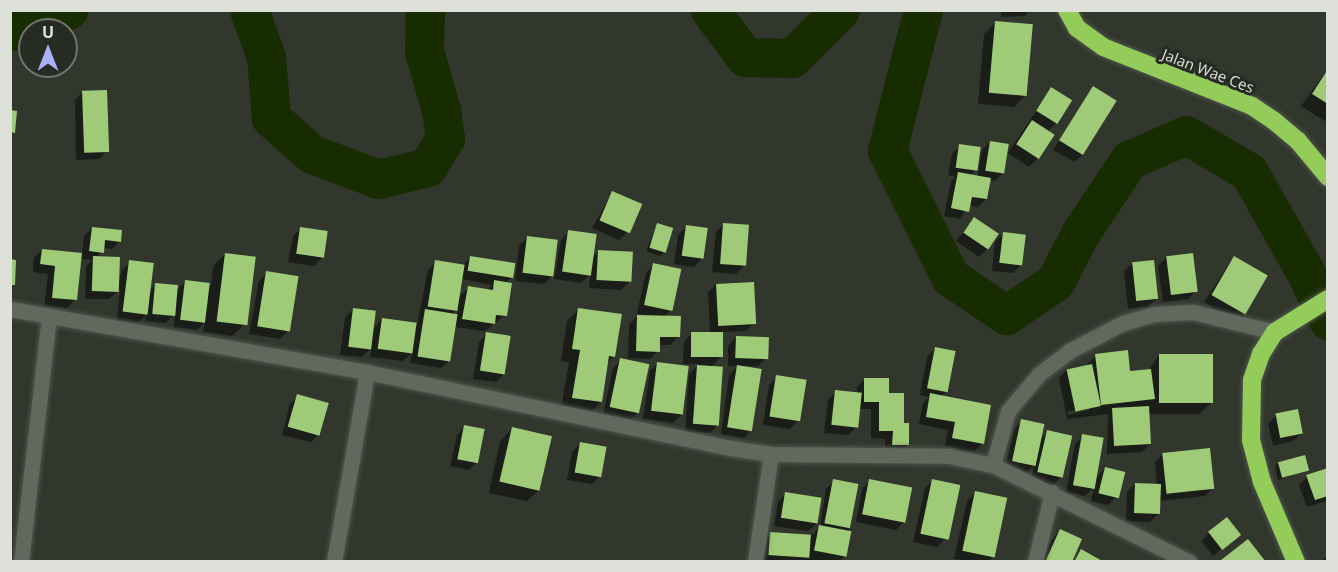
<!DOCTYPE html>
<html>
<head>
<meta charset="utf-8">
<style>
  body { margin:0 }
  #map { position:relative; width:1338px; height:572px; overflow:hidden; background:#31372d; font-family:"Open Sans",sans-serif }
  div>[style] { position:absolute }
  .shadow>* { inset:0; background:#0007 }
  .river>* { height:39px; margin:-19.5px; padding:0 19.5px; transform-origin:19.5px; border-radius:19.5px; background:#182c01 }
  .building>* { inset:0; background:#9fca77; transform-origin:0 0 }
  .roads { filter:drop-shadow(0 0 2px #50554c) drop-shadow(0 0 2px #50554c) }
  .street>* { height:15px; margin:-7.5px; padding:0 7.5px; transform-origin:7.5px; border-radius:7.5px; background:#62685d }
  .highway>* { height:18px; margin:-9px; padding:0 9px; transform-origin:9px; border-radius:9px; background:#94cc5a }
  span { translate:-50% -50%; white-space:nowrap; text-align:center; line-height:1.15; -webkit-text-stroke:6px #272c23; paint-order:stroke }
  .street-label { font-size:15px; color:#dde1da }
  .frame { position:absolute; inset:0; border:12px solid #dde1da; pointer-events:none }
  .north { position:absolute; left:18px; top:18px; width:60px; height:60px; box-sizing:border-box; background:#272c23; border:2px solid #70746c; border-radius:50%; rotate:0deg; font-size:16px; font-weight:700; line-height:24px; text-align:center; color:#dde1da }
  .north::after { content:''; display:block; margin:auto; width:21px; height:27px; background:#abaffb; clip-path:polygon(50% 0,100% 100%,50% 72%,0 100%) }
</style>
</head>
<body>
<div id="map">
  <div class="shadow">
    <i style="clip-path:polygon(1001px 10px,1030px 10px,1025px 16px,1001px 17px)"></i>
    <i style="clip-path:polygon(996px 22px,1026px 95px,1014px 107px,978px 104px,984px 34px)"></i>
    <i style="clip-path:polygon(1328px 69px,1328px 123px,1301px 106px)"></i>
    <i style="clip-path:polygon(1093px 88px,1083px 154px,1075px 162px,1053px 150px)"></i>
    <i style="clip-path:polygon(1051px 89px,1057px 122px,1047px 132px,1037px 159px,1029px 167px,1008px 153px)"></i>
    <i style="clip-path:polygon(83px 92px,107px 151px,99px 159px,76px 160px,75px 100px)"></i>
    <i style="clip-path:polygon(990px 142px,1003px 173px,995px 181px,989px 180px,986px 199px,978px 207px,969px 205px,960px 219px,944px 216px,951px 181px,955px 177px,948px 175px,952px 154px,960px 146px,976px 170px,970px 176px,977px 179px,982px 150px)"></i>
    <i style="clip-path:polygon(612px 193px,627px 232px,619px 240px,592px 228px)"></i>
    <i style="clip-path:polygon(974px 219px,987px 249px,979px 257px,956px 241px)"></i>
    <i style="clip-path:polygon(724px 224px,744px 266px,736px 274px,712px 272px,716px 232px)"></i>
    <i style="clip-path:polygon(657px 225px,664px 252px,660px 256px,646px 251px)"></i>
    <i style="clip-path:polygon(686px 227px,702px 258px,694px 267px,674px 264px,678px 235px)"></i>
    <i style="clip-path:polygon(92px 228px,120px 241px,112px 249px,103px 248px,97px 258px,118px 284px,122px 270px,130px 262px,149px 291px,156px 284px,176px 291px,185px 282px,211px 285px,213px 266px,225px 254px,244px 325px,232px 336px,203px 332px,205px 322px,197px 330px,174px 327px,175px 314px,165px 323px,145px 321px,146px 315px,139px 322px,117px 320px,120px 289px,109px 299px,85px 299px,86px 266px,92px 260px,80px 259px,75px 300px,67px 308px,44px 306px,48px 274px,33px 272px,34px 258px,42px 250px,82px 255px,84px 236px)"></i>
    <i style="clip-path:polygon(301px 228px,322px 258px,314px 266px,288px 262px,293px 236px)"></i>
    <i style="clip-path:polygon(569px 232px,592px 258px,599px 251px,629px 282px,621px 290px,589px 288px,590px 275px,581px 283px,554px 279px,561px 240px)"></i>
    <i style="clip-path:polygon(1003px 234px,1021px 265px,1013px 273px,992px 271px,995px 242px)"></i>
    <i style="clip-path:polygon(527px 238px,552px 276px,544px 284px,515px 281px,519px 246px)"></i>
    <i style="clip-path:polygon(evenodd,471px 257px,511px 278px,506px 283px,505px 315px,485px 331px,455px 327px,450px 360px,441px 368px,410px 363px,412px 353px,403px 361px,370px 357px,371px 348px,362px 357px,340px 355px,345px 318px,353px 309px,373px 329px,382px 319px,417px 325px,428px 270px,436px 262px,462px 266px,471px 257px,461px 279px,492px 285px,486px 291px,468px 288px,458px 298px,461px 279px,471px 257px,458px 308px,457px 316px,452px 315px,458px 308px)"></i>
    <i style="clip-path:polygon(1234px 257px,1244px 314px,1236px 322px,1204px 302px)"></i>
    <i style="clip-path:polygon(1166px 258px,1196px 291px,1188px 299px,1163px 302px,1158px 266px)"></i>
    <i style="clip-path:polygon(1133px 263px,1156px 299px,1148px 307px,1128px 309px,1124px 271px)"></i>
    <i style="clip-path:polygon(654px 265px,671px 310px,664px 317px,678px 337px,670px 345px,658px 345px,658px 351px,650px 359px,628px 358px,629px 325px,637px 316px,648px 317px,637px 313px,646px 273px)"></i>
    <i style="clip-path:polygon(267px 272px,288px 331px,280px 339px,249px 334px,259px 281px)"></i>
    <i style="clip-path:polygon(716px 284px,754px 323px,746px 331px,721px 332px,721px 357px,710px 368px,718px 425px,710px 433px,685px 431px,689px 375px,699px 364px,683px 364px,684px 341px,692px 333px,710px 333px,708px 293px)"></i>
    <i style="clip-path:polygon(579px 309px,614px 356px,607px 363px,601px 402px,589px 414px,561px 409px,569px 362px,561px 361px,567px 321px)"></i>
    <i style="clip-path:polygon(487px 334px,504px 374px,496px 382px,473px 379px,479px 342px)"></i>
    <i style="clip-path:polygon(736px 337px,767px 358px,758px 366px,746px 366px,752px 429px,744px 438px,721px 434px,729px 375px,738px 366px,728px 366px,728px 346px)"></i>
    <i style="clip-path:polygon(935px 349px,947px 391px,941px 397px,989px 406px,982px 444px,974px 452px,945px 446px,948px 430px,919px 424px,923px 403px,929px 397px,920px 395px,927px 357px)"></i>
    <i style="clip-path:polygon(evenodd,1096px 355px,1129px 372px,1148px 371px,1159px 355px,1211px 403px,1199px 414px,1148px 414px,1150px 444px,1142px 452px,1107px 454px,1108px 414px,1067px 419px,1059px 378px,1067px 370px,1085px 367px,1096px 355px,1089px 407px,1089px 410px,1068px 415px,1067px 412px,1089px 407px)"></i>
    <i style="clip-path:polygon(621px 360px,638px 412px,630px 420px,603px 415px,613px 368px)"></i>
    <i style="clip-path:polygon(658px 363px,681px 415px,673px 423px,643px 419px,650px 371px)"></i>
    <i style="clip-path:polygon(777px 377px,798px 421px,790px 429px,763px 425px,769px 385px)"></i>
    <i style="clip-path:polygon(865px 379px,888px 394px,902px 424px,908px 444px,900px 452px,885px 452px,885px 439px,871px 438px,871px 409px,859px 409px,857px 427px,848px 435px,824px 433px,828px 400px,836px 392px,857px 394px,857px 387px)"></i>
    <i style="clip-path:polygon(298px 396px,319px 434px,311px 442px,282px 435px,290px 404px)"></i>
    <i style="clip-path:polygon(1276px 416px,1302px 433px,1293px 441px,1273px 446px,1268px 424px)"></i>
    <i style="clip-path:polygon(1022px 421px,1039px 441px,1048px 432px,1071px 437px,1061px 477px,1053px 485px,1031px 480px,1034px 465px,1026px 473px,1005px 469px,1014px 429px)"></i>
    <i style="clip-path:polygon(465px 426px,477px 462px,469px 470px,450px 466px,457px 435px)"></i>
    <i style="clip-path:polygon(512px 429px,539px 490px,527px 501px,489px 493px,500px 441px)"></i>
    <i style="clip-path:polygon(1083px 436px,1095px 479px,1105px 468px,1116px 497px,1108px 505px,1091px 501px,1094px 487px,1085px 496px,1066px 492px,1075px 444px)"></i>
    <i style="clip-path:polygon(580px 444px,600px 476px,592px 484px,567px 480px,572px 452px)"></i>
    <i style="clip-path:polygon(1163px 454px,1213px 488px,1205px 496px,1158px 501px,1158px 514px,1150px 522px,1126px 521px,1127px 492px,1135px 484px,1157px 486px,1155px 462px)"></i>
    <i style="clip-path:polygon(1278px 463px,1307px 470px,1278px 480px,1275px 467px)"></i>
    <i style="clip-path:polygon(1328px 470px,1328px 500px,1307px 507px,1299px 485px,1307px 477px)"></i>
    <i style="clip-path:polygon(933px 480px,945px 539px,937px 547px,913px 542px,925px 488px)"></i>
    <i style="clip-path:polygon(834px 481px,851px 527px,846px 532px,844px 557px,839px 562px,761px 562px,763px 542px,771px 534px,811px 536px,820px 527px,826px 489px)"></i>
    <i style="clip-path:polygon(870px 481px,904px 522px,896px 530px,856px 522px,862px 489px)"></i>
    <i style="clip-path:polygon(975px 493px,993px 557px,988px 562px,954px 559px,967px 501px)"></i>
    <i style="clip-path:polygon(786px 494px,817px 523px,808px 531px,774px 526px,778px 502px)"></i>
    <i style="clip-path:polygon(1060px 531px,1070px 562px,1042px 562px,1052px 539px)"></i>
    <i style="clip-path:polygon(1209px 533px,1239px 535px,1213px 556px,1201px 541px)"></i>
    <i style="clip-path:polygon(1327px 556px,1328px 562px,1321px 562px)"></i>
  </div>
  <div class="river">
    <i style="left:249px;top:10px;width:50px;rotate:70.1deg"></i>
    <i style="left:266px;top:57px;width:61px;rotate:85.3deg"></i>
    <i style="left:271px;top:118px;width:55px;rotate:41.3deg"></i>
    <i style="left:312px;top:154px;width:71px;rotate:20.7deg"></i>
    <i style="left:378px;top:179px;width:51px;rotate:-13.5deg"></i>
    <i style="left:428px;top:167px;width:34px;rotate:-60deg"></i>
    <i style="left:445px;top:138px;width:28px;rotate:-98deg"></i>
    <i style="left:441px;top:110px;width:61px;rotate:-106.1deg"></i>
    <i style="left:424px;top:51px;width:41px;rotate:-88.6deg"></i>
    <i style="left:710px;top:10px;width:59px;rotate:53.3deg"></i>
    <i style="left:745px;top:57px;width:47px;rotate:1.2deg"></i>
    <i style="left:792px;top:58px;width:68px;rotate:-45deg"></i>
    <i style="left:923px;top:10px;width:145px;rotate:104.4deg"></i>
    <i style="left:887px;top:150px;width:142px;rotate:63.6deg"></i>
    <i style="left:950px;top:277px;width:68px;rotate:34.2deg"></i>
    <i style="left:1006px;top:315px;width:59px;rotate:-34deg"></i>
    <i style="left:1055px;top:282px;width:56px;rotate:-62.5deg"></i>
    <i style="left:1081px;top:232px;width:87px;rotate:-56.3deg"></i>
    <i style="left:1129px;top:160px;width:62px;rotate:-23.7deg"></i>
    <i style="left:1186px;top:135px;width:73px;rotate:30.4deg"></i>
    <i style="left:1249px;top:172px;width:118px;rotate:60.6deg"></i>
    <i style="left:1307px;top:275px;width:50px;rotate:65deg"></i>
    <i style="left:10px;top:31px;width:22px;rotate:-10deg"></i>
    <i style="left:32px;top:27px;width:40px;rotate:-25deg"></i>
  </div>
  <div class="building">
    <i style="left:995px;top:21px;width:38px;height:72px;rotate:5deg"></i>
    <i style="clip-path:polygon(1328px 69px,1328px 104px,1312px 94px)"></i>
    <i style="left:1093px;top:86px;width:28px;height:64px;rotate:32deg"></i>
    <i style="left:1051px;top:87px;width:25px;height:28px;rotate:32deg"></i>
    <i style="left:107px;top:90px;width:62px;height:25px;rotate:88deg"></i>
    <i style="clip-path:polygon(10px 110px,17px 111px,15px 133px,10px 132px)"></i>
    <i style="left:1032px;top:120px;width:27px;height:29px;rotate:33deg"></i>
    <i style="left:990px;top:141px;width:19px;height:30px;rotate:9deg"></i>
    <i style="left:959px;top:144px;width:22px;height:24px;rotate:8deg"></i>
    <i style="clip-path:polygon(958px 172px,991px 178px,987px 199px,972px 197px,969px 212px,951px 208px)"></i>
    <i style="left:612px;top:191px;width:33px;height:32px;rotate:23deg"></i>
    <i style="left:974px;top:217px;width:30px;height:19px;rotate:34deg"></i>
    <i style="left:657px;top:223px;width:17px;height:26px;rotate:17deg"></i>
    <i style="left:723px;top:223px;width:26px;height:41px;rotate:4deg"></i>
    <i style="left:686px;top:225px;width:22px;height:31px;rotate:8deg"></i>
    <i style="clip-path:polygon(92px 227px,122px 230px,121px 242px,105px 240px,104px 253px,89px 251px)"></i>
    <i style="left:300px;top:227px;width:28px;height:27px;rotate:8deg"></i>
    <i style="left:568px;top:230px;width:29px;height:42px;rotate:8deg"></i>
    <i style="left:1003px;top:232px;width:23px;height:31px;rotate:7deg"></i>
    <i style="left:527px;top:236px;width:31px;height:37px;rotate:7deg"></i>
    <i style="clip-path:polygon(42px 249px,82px 253px,77px 300px,52px 298px,55px 266px,40px 264px)"></i>
    <i style="left:598px;top:250px;width:35px;height:30px;rotate:3deg"></i>
    <i style="left:225px;top:253px;width:31px;height:69px;rotate:7deg"></i>
    <i style="left:1193px;top:253px;width:39px;height:27px;rotate:83deg"></i>
    <i style="left:93px;top:256px;width:27px;height:35px;rotate:2deg"></i>
    <i style="left:470px;top:256px;width:46px;height:15px;rotate:9deg"></i>
    <i style="left:1234px;top:256px;width:39px;height:45px;rotate:30deg"></i>
    <i style="clip-path:polygon(10px 259px,16px 260px,15px 285px,10px 285px)"></i>
    <i style="left:129px;top:260px;width:25px;height:52px;rotate:7deg"></i>
    <i style="left:435px;top:260px;width:30px;height:47px;rotate:9deg"></i>
    <i style="left:1154px;top:260px;width:39px;height:22px;rotate:84deg"></i>
    <i style="left:653px;top:263px;width:29px;height:43px;rotate:12deg"></i>
    <i style="left:266px;top:271px;width:33px;height:56px;rotate:9deg"></i>
    <i style="left:185px;top:280px;width:25px;height:40px;rotate:7deg"></i>
    <i style="clip-path:polygon(494px 280px,512px 283px,507px 316px,496px 315px,495px 324px,462px 319px,468px 286px,493px 290px)"></i>
    <i style="left:754px;top:282px;width:42px;height:38px;rotate:87deg"></i>
    <i style="left:155px;top:283px;width:23px;height:31px;rotate:5deg"></i>
    <i style="left:353px;top:308px;width:23px;height:39px;rotate:7deg"></i>
    <i style="clip-path:polygon(578px 308px,622px 314px,615px 357px,609px 356px,602px 402px,572px 398px,580px 350px,572px 349px)"></i>
    <i style="left:425px;top:309px;width:33px;height:48px;rotate:9deg"></i>
    <i style="clip-path:polygon(637px 315px,681px 316px,680px 337px,660px 337px,660px 352px,636px 351px)"></i>
    <i style="left:382px;top:318px;width:35px;height:31px;rotate:8deg"></i>
    <i style="left:486px;top:332px;width:25px;height:39px;rotate:9deg"></i>
    <i style="left:691px;top:332px;width:32px;height:25px"></i>
    <i style="left:736px;top:336px;width:33px;height:22px;rotate:2deg"></i>
    <i style="left:935px;top:347px;width:21px;height:42px;rotate:11deg"></i>
    <i style="clip-path:polygon(1128px 350px,1130px 371px,1151px 369px,1155px 399px,1101px 405px,1095px 354px)"></i>
    <i style="left:1159px;top:354px;width:54px;height:49px"></i>
    <i style="left:620px;top:358px;width:30px;height:50px;rotate:12deg"></i>
    <i style="left:657px;top:362px;width:32px;height:49px;rotate:7deg"></i>
    <i style="left:1092px;top:364px;width:43px;height:26px;rotate:78deg"></i>
    <i style="left:697px;top:365px;width:26px;height:59px;rotate:4deg"></i>
    <i style="left:737px;top:365px;width:25px;height:63px;rotate:9deg"></i>
    <i style="left:776px;top:375px;width:31px;height:42px;rotate:9deg"></i>
    <i style="clip-path:polygon(864px 378px,889px 378px,889px 393px,904px 393px,904px 423px,909px 423px,909px 445px,892px 445px,893px 431px,879px 431px,879px 402px,864px 402px)"></i>
    <i style="left:835px;top:390px;width:27px;height:35px;rotate:6deg"></i>
    <i style="clip-path:polygon(930px 393px,991px 405px,984px 444px,952px 438px,955px 422px,926px 417px)"></i>
    <i style="left:297px;top:394px;width:33px;height:34px;rotate:16deg"></i>
    <i style="left:1149px;top:406px;width:38px;height:37px;rotate:87deg"></i>
    <i style="left:1298px;top:409px;width:25px;height:23px;rotate:79deg"></i>
    <i style="left:1021px;top:419px;width:24px;height:43px;rotate:12deg"></i>
    <i style="left:464px;top:425px;width:21px;height:35px;rotate:11deg"></i>
    <i style="left:512px;top:427px;width:41px;height:56px;rotate:13deg"></i>
    <i style="left:1047px;top:430px;width:26px;height:43px;rotate:13deg"></i>
    <i style="left:1082px;top:434px;width:22px;height:52px;rotate:10deg"></i>
    <i style="left:580px;top:442px;width:27px;height:31px;rotate:10deg"></i>
    <i style="left:1210px;top:448px;width:41px;height:48px;rotate:84deg"></i>
    <i style="left:1305px;top:455px;width:16px;height:28px;rotate:75deg"></i>
    <i style="left:1105px;top:467px;width:21px;height:27px;rotate:14deg"></i>
    <i style="clip-path:polygon(1328px 468px,1328px 496px,1315px 500px,1306px 475px)"></i>
    <i style="left:833px;top:479px;width:26px;height:45px;rotate:11deg"></i>
    <i style="left:869px;top:479px;width:44px;height:36px;rotate:11deg"></i>
    <i style="left:932px;top:479px;width:29px;height:56px;rotate:12deg"></i>
    <i style="left:1135px;top:483px;width:26px;height:30px;rotate:2deg"></i>
    <i style="left:975px;top:491px;width:33px;height:61px;rotate:12deg"></i>
    <i style="left:785px;top:492px;width:37px;height:26px;rotate:9deg"></i>
    <i style="left:1227px;top:517px;width:23px;height:24px;rotate:52deg"></i>
    <i style="left:819px;top:525px;width:33px;height:26px;rotate:11deg"></i>
    <i style="clip-path:polygon(1060px 529px,1082px 539px,1072px 562px,1045px 562px)"></i>
    <i style="left:770px;top:532px;width:41px;height:23px;rotate:4deg"></i>
    <i style="clip-path:polygon(1248px 539px,1266px 562px,1223px 562px,1221px 560px)"></i>
    <i style="clip-path:polygon(1081px 549px,1104px 562px,1074px 562px)"></i>
  </div>
  <div class="roads">
    <div class="street">
      <i style="left:10px;top:309px;width:40px;rotate:10deg"></i>
      <i style="left:993px;top:465px;width:56px;rotate:-74.5deg"></i>
      <i style="left:1008px;top:411px;width:48px;rotate:-50deg"></i>
      <i style="left:1039px;top:374px;width:38px;rotate:-37deg"></i>
      <i style="left:1069px;top:351px;width:61px;rotate:-27.4deg"></i>
      <i style="left:1123px;top:323px;width:33px;rotate:-16deg"></i>
      <i style="left:1155px;top:314px;width:38px;rotate:-3deg"></i>
      <i style="left:1193px;top:312px;width:84px;rotate:13.7deg"></i>
      <i style="left:21px;top:562px;width:248px;rotate:-83.5deg"></i>
      <i style="left:49px;top:316px;width:323px;rotate:10deg"></i>
      <i style="left:367px;top:372px;width:372px;rotate:11.8deg"></i>
      <i style="left:731px;top:448px;width:40px;rotate:8.5deg"></i>
      <i style="left:771px;top:454px;width:178px;rotate:0.6deg"></i>
      <i style="left:949px;top:456px;width:45px;rotate:11.6deg"></i>
      <i style="left:993px;top:465px;width:219px;rotate:26.3deg"></i>
      <i style="left:334px;top:562px;width:193px;rotate:-80.1deg"></i>
      <i style="left:755px;top:562px;width:109px;rotate:-81.6deg"></i>
      <i style="left:1035px;top:562px;width:72px;rotate:-76.3deg"></i>
    </div>
    <div class="highway">
      <i style="left:1067px;top:10px;width:21px;rotate:61deg"></i>
      <i style="left:1077px;top:28px;width:32px;rotate:36deg"></i>
      <i style="left:1103px;top:47px;width:160px;rotate:21.6deg"></i>
      <i style="left:1252px;top:106px;width:25px;rotate:34deg"></i>
      <i style="left:1273px;top:120px;width:33px;rotate:40deg"></i>
      <i style="left:1298px;top:141px;width:47px;rotate:50.2deg"></i>
      <i style="left:1296px;top:562px;width:87px;rotate:-113deg"></i>
      <i style="left:1262px;top:482px;width:43px;rotate:-104.7deg"></i>
      <i style="left:1251px;top:440px;width:60px;rotate:-89deg"></i>
      <i style="left:1252px;top:380px;width:28px;rotate:-71deg"></i>
      <i style="left:1261px;top:354px;width:26px;rotate:-58deg"></i>
      <i style="left:1275px;top:332px;width:62px;rotate:-31.9deg"></i>
    </div>
  </div>
  <div class="street-label">
    <span style="left:1208px;top:71px;rotate:21deg">Jalan Wae Ces</span>
  </div>
  <div class="frame"></div>
  <div class="north">U</div>
</div>
</body>
</html>
